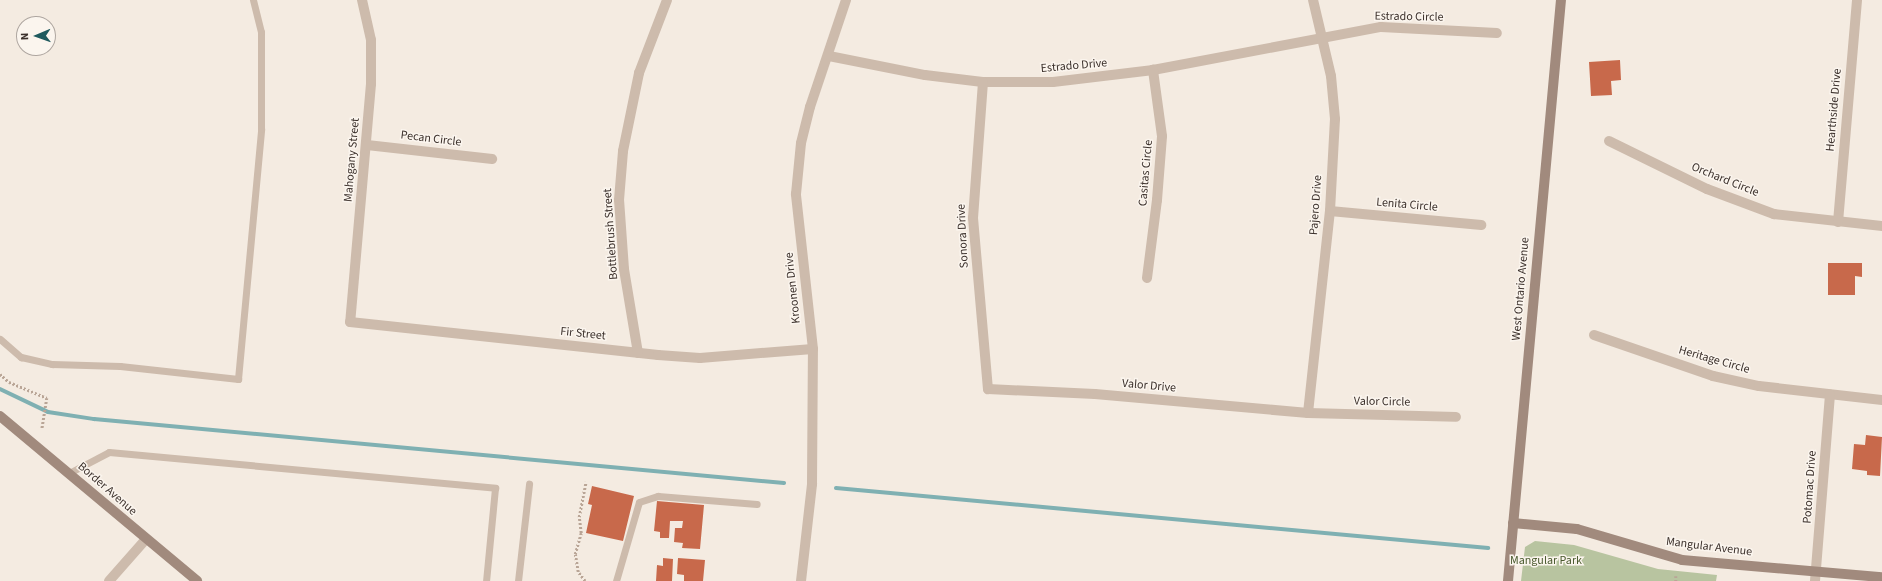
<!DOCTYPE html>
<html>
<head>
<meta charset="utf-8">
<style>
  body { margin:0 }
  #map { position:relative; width:1882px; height:581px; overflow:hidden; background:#f4ebe1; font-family:"Source Sans 3",sans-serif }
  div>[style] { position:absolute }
  .green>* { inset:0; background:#b8c4a0 }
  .stream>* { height:4px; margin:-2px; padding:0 2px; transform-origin:2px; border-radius:2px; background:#7fb0b2 }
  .building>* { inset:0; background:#c8694b }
  .path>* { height:2.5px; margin-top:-1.25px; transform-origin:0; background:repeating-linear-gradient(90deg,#b9a596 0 2px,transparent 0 4px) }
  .lane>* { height:7px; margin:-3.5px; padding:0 3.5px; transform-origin:3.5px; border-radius:3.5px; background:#cdbbac }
  .street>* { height:10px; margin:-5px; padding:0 5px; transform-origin:5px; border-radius:5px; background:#cdbbac }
  .secondary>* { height:10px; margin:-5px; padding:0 5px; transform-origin:5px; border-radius:5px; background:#a18a7d }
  span { translate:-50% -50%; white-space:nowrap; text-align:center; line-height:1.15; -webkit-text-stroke:3px #fbf5ee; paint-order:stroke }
  .street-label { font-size:12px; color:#3b302b }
  .park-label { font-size:12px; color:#4a5a2e }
  .north { position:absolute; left:16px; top:16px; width:40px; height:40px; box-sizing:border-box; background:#fbf5ee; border:1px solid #aea6a0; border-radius:50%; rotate:268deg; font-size:11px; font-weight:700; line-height:16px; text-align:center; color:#3b302b }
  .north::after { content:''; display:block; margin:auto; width:14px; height:18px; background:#1f5a5e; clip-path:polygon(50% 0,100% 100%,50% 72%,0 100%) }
</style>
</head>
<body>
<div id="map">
  <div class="green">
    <i style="clip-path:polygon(1535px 541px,1574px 545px,1658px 569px,1717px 575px,1716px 581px,1521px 581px,1525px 547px)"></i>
  </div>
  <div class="stream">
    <i style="left:0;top:389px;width:53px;rotate:25.6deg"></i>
    <i style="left:48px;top:412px;width:47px;rotate:8.7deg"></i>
    <i style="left:94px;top:419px;width:693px;rotate:5.3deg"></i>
    <i style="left:836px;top:488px;width:655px;rotate:5.26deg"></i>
  </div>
  <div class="building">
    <i style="clip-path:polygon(1620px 60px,1621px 80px,1611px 81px,1612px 95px,1591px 96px,1589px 62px)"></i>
    <i style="clip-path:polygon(1828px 263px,1862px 263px,1862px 277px,1855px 276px,1855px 295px,1828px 295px)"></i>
    <i style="clip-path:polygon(1866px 435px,1882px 437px,1880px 476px,1867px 475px,1867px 471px,1852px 469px,1854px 444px,1865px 445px)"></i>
    <i style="clip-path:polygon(592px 486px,634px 496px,623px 541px,586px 533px,592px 505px,588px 504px)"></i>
    <i style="clip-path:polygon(657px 501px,704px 505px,700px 549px,682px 548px,683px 543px,674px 542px,675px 528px,682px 528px,683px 521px,670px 521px,669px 538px,660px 538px,660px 532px,654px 531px)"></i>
    <i style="clip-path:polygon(663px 558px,673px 559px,672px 581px,656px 581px,657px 565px,663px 566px)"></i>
    <i style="clip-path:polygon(678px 558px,705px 560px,703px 581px,684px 581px,684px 575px,677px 574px)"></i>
  </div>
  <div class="path">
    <i style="left:0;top:374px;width:12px;rotate:42deg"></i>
    <i style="left:9px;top:382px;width:41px;rotate:22.8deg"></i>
    <i style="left:47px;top:398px;width:31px;rotate:99deg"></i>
    <i style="left:1676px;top:576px;width:5px;rotate:90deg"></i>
    <i style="left:585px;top:581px;width:11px;rotate:-128deg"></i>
    <i style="left:578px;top:572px;width:18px;rotate:-99deg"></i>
    <i style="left:575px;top:554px;width:22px;rotate:-74deg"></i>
    <i style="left:581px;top:533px;width:16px;rotate:-97deg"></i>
    <i style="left:579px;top:517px;width:36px;rotate:-79deg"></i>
  </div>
  <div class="lane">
    <i style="left:0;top:339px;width:28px;rotate:41deg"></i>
    <i style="left:21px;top:357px;width:32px;rotate:13deg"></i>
    <i style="left:52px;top:364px;width:68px;rotate:1.7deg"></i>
    <i style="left:120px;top:366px;width:119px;rotate:6.3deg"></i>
    <i style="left:238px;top:379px;width:251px;rotate:-84.7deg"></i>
    <i style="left:261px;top:129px;width:97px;rotate:-90deg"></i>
    <i style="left:261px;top:32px;width:33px;rotate:-104deg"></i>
    <i style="left:69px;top:473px;width:45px;rotate:-27.7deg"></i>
    <i style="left:109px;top:452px;width:388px;rotate:5.3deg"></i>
    <i style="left:495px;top:488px;width:93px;rotate:95.5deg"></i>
    <i style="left:518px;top:581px;width:98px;rotate:-83.5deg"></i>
    <i style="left:616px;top:581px;width:82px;rotate:-73.8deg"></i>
    <i style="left:639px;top:502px;width:20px;rotate:-18deg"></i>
    <i style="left:658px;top:496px;width:99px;rotate:4.6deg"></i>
  </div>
  <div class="street">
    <i style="left:362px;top:0;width:41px;rotate:77.3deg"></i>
    <i style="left:371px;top:40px;width:44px;rotate:90deg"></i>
    <i style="left:371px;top:84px;width:239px;rotate:95deg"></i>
    <i style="left:350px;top:322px;width:310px;rotate:6.1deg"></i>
    <i style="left:658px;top:355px;width:42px;rotate:4.1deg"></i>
    <i style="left:700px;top:358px;width:113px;rotate:-4.6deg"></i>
    <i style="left:829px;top:56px;width:98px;rotate:11.2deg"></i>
    <i style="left:925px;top:75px;width:58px;rotate:6.9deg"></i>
    <i style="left:983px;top:82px;width:70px"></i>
    <i style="left:1053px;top:82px;width:101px;rotate:-6.8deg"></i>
    <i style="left:1153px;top:70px;width:232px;rotate:-10.7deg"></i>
    <i style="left:1381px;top:27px;width:116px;rotate:3deg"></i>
    <i style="left:983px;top:82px;width:136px;rotate:94.2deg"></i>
    <i style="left:973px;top:218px;width:172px;rotate:85deg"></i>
    <i style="left:988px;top:389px;width:107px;rotate:2.7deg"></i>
    <i style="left:1095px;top:394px;width:214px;rotate:5.1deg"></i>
    <i style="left:1308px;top:413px;width:148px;rotate:1.5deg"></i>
    <i style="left:1609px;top:141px;width:109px;rotate:26.1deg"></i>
    <i style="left:1707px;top:189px;width:72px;rotate:20.5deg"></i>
    <i style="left:1774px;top:214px;width:109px;rotate:6.3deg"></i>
    <i style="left:367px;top:145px;width:126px;rotate:6.4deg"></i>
    <i style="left:1330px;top:211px;width:152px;rotate:5.3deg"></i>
    <i style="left:1838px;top:222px;width:223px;rotate:-85.1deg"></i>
    <i style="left:1147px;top:278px;width:79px;rotate:-82.7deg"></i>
    <i style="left:1157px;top:200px;width:64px;rotate:-85.5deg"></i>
    <i style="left:1162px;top:136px;width:67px;rotate:-97.8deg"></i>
    <i style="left:1594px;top:335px;width:126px;rotate:19deg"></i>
    <i style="left:1713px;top:376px;width:47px;rotate:12.3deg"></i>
    <i style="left:1759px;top:386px;width:124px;rotate:6.5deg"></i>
    <i style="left:638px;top:353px;width:85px;rotate:-99.5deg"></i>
    <i style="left:624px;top:269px;width:69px;rotate:-94.1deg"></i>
    <i style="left:619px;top:200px;width:49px;rotate:-85.3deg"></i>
    <i style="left:623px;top:151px;width:80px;rotate:-78.4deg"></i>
    <i style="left:639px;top:73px;width:78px;rotate:-69deg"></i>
    <i style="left:1308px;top:413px;width:203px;rotate:-83.8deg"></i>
    <i style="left:1330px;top:211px;width:92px;rotate:-86.9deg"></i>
    <i style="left:1335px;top:119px;width:43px;rotate:-95.3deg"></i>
    <i style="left:1331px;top:76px;width:78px;rotate:-103.3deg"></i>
    <i style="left:109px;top:581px;width:56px;rotate:-48.6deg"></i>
    <i style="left:801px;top:581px;width:98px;rotate:-83.5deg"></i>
    <i style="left:812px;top:484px;width:135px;rotate:-89.6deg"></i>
    <i style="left:813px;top:349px;width:156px;rotate:-96.3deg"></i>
    <i style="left:796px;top:194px;width:51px;rotate:-84.4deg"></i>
    <i style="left:801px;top:143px;width:37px;rotate:-76deg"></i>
    <i style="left:810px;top:107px;width:113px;rotate:-71.4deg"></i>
    <i style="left:1815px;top:581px;width:187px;rotate:-85.4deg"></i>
  </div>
  <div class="secondary">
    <i style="left:0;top:416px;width:257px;rotate:39.9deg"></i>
    <i style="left:1513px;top:523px;width:64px;rotate:5.4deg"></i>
    <i style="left:1577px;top:529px;width:109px;rotate:16.4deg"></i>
    <i style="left:1682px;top:560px;width:201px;rotate:4.9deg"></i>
    <i style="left:1508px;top:581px;width:583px;rotate:-84.79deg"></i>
  </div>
  <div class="street-label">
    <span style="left:1409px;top:17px;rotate:1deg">Estrado Circle</span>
    <span style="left:1074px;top:66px;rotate:-5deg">Estrado Drive</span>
    <span style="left:1834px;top:110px;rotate:-85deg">Hearthside Drive</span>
    <span style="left:431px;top:139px;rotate:7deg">Pecan Circle</span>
    <span style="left:352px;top:160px;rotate:-85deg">Mahogany Street</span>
    <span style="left:1146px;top:173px;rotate:-85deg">Casitas Circle</span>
    <span style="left:1725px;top:180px;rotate:22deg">Orchard Circle</span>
    <span style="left:1316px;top:205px;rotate:-86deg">Pajero Drive</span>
    <span style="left:1407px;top:205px;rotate:5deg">Lenita Circle</span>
    <span style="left:611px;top:234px;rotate:-94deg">Bottlebrush Street</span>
    <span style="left:963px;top:236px;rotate:-93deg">Sonora Drive</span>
    <span style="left:793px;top:288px;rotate:-96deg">Kroonen Drive</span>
    <span style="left:1521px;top:289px;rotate:-85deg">West Ontario Avenue</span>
    <span style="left:583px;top:334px;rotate:6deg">Fir Street</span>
    <span style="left:1714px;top:360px;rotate:16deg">Heritage Circle</span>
    <span style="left:1149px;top:386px;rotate:5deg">Valor Drive</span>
    <span style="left:1382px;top:402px;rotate:1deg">Valor Circle</span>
    <span style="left:1810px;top:487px;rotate:-86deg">Potomac Drive</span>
    <span style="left:107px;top:489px;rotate:41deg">Border Avenue</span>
    <span style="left:1709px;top:547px;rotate:7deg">Mangular Avenue</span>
  </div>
  <div class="park-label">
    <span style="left:1546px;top:561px">Mangular Park</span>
  </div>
  <div class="north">N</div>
</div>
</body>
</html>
